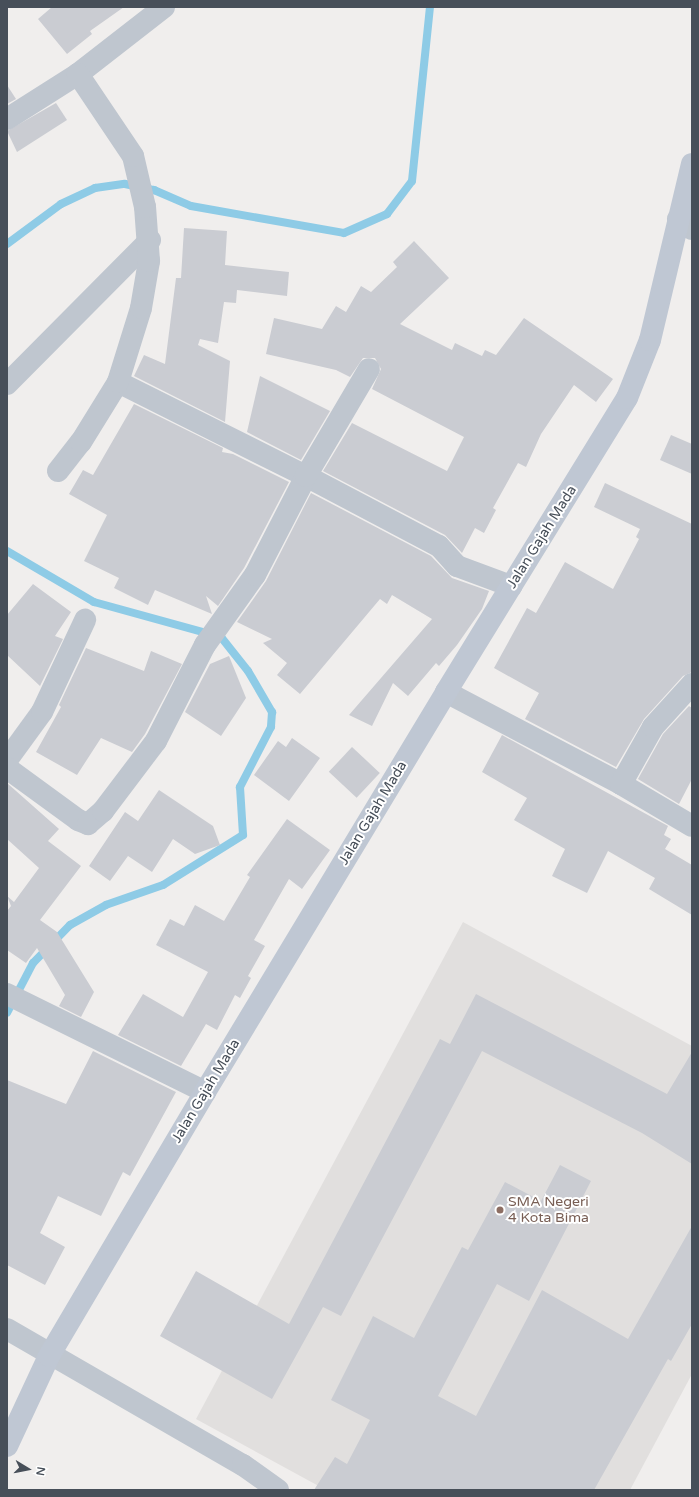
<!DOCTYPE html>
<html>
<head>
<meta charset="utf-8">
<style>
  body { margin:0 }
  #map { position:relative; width:699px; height:1497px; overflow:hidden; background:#f0eeed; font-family:"Varela Round",sans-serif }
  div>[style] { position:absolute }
  .education>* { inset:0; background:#e1dfde }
  .stream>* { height:8px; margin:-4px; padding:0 4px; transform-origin:4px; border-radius:4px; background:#8ecbe6 }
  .building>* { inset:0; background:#caccd2; transform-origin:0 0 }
  .minor>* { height:22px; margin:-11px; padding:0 11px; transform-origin:11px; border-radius:11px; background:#bfc6cf }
  .tertiary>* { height:22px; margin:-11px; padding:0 11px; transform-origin:11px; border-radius:11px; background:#bfc6cf }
  .secondary>* { height:22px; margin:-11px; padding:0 11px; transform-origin:11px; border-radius:11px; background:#bfc7d3 }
  .dots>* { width:11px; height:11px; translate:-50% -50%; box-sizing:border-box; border:2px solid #fff; border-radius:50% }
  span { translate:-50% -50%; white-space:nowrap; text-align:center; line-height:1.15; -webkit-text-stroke:4px #fff; paint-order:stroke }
  .street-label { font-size:14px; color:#474f59 }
  .education-label { font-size:14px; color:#785e54 }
  .left { translate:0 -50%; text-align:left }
  .frame { position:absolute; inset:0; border:8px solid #474f59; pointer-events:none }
  .north { position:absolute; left:8px; top:1449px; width:40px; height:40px; -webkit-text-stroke:3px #fff; paint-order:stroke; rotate:100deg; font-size:11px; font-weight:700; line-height:16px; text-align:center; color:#474f59 }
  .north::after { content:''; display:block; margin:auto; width:14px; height:18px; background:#474f59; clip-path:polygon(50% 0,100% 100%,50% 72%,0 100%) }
</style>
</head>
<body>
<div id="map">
  <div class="education">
    <i style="clip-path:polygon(463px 922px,692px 1046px,692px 1374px,630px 1490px,326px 1490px,196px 1419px)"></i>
  </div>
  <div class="stream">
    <i style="left:7px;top:244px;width:67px;rotate:-36.5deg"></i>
    <i style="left:61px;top:204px;width:38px;rotate:-25deg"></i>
    <i style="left:95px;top:188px;width:30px;rotate:-8deg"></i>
    <i style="left:125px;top:184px;width:30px;rotate:12deg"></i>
    <i style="left:154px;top:190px;width:40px;rotate:23.4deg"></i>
    <i style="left:191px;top:206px;width:155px;rotate:10deg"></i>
    <i style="left:344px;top:233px;width:47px;rotate:-23.8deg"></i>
    <i style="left:387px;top:214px;width:41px;rotate:-52.9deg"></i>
    <i style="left:412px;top:181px;width:175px;rotate:-84.1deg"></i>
    <i style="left:7px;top:551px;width:101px;rotate:30.4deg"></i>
    <i style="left:94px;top:602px;width:132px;rotate:15.4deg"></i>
    <i style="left:221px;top:637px;width:43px;rotate:51.5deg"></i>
    <i style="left:248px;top:671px;width:48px;rotate:59.7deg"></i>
    <i style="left:272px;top:712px;width:15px;rotate:94deg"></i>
    <i style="left:271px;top:727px;width:68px;rotate:117.3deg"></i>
    <i style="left:240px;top:787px;width:48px;rotate:86.4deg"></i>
    <i style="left:243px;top:835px;width:94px;rotate:148deg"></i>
    <i style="left:163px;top:885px;width:60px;rotate:160.7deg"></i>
    <i style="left:106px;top:905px;width:41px;rotate:150.9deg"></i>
    <i style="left:70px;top:925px;width:53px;rotate:134.2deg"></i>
    <i style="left:33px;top:963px;width:56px;rotate:117.5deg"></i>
  </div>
  <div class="building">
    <i style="clip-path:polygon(52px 7px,124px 7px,90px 31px,92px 34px,67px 54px,38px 19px)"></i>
    <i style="clip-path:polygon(7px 85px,16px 99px,7px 104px)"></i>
    <i style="clip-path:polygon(56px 103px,67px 120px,17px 152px,7px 131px)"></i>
    <i style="clip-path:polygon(184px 228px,227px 231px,225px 265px,289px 272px,287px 296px,237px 290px,236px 303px,224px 302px,218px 343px,200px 339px,198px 345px,230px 361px,225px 422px,134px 376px,144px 355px,165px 364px,176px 278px,181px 278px)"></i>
    <i style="clip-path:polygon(414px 241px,449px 278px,400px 324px,452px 350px,455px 343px,482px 356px,485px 350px,496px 355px,524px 318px,613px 379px,596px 402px,574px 385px,541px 434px,526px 467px,518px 463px,493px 508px,496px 510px,484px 533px,475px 528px,462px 553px,445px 535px,323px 471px,352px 423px,447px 471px,464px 437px,372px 389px,381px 369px,375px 358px,363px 358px,350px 377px,336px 370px,266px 354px,274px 318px,322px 329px,336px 306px,346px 312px,361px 286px,371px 292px,397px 267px,393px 262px)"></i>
    <i style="clip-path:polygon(260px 376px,330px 411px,301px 460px,247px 432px)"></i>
    <i style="clip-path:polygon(134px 404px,223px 448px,222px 452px,233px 454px,289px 482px,244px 568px,218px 606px,206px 596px,212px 614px,155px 590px,148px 605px,114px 588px,119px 578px,84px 561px,107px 515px,69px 494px,83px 470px,93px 475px)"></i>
    <i style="clip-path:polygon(671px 435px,692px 444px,692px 474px,660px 460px)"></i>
    <i style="clip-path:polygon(605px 483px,692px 524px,692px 672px,683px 676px,644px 719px,616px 767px,525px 719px,539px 693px,494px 668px,527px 608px,536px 613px,565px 562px,613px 589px,639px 539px,636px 537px,640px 529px,594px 507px)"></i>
    <i style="clip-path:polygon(311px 493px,431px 556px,452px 578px,489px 591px,482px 609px,457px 645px,439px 666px,436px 663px,408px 696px,393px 683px,372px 726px,349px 715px,432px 619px,392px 595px,387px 604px,380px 599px,300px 694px,277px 675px,287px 663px,263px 643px,272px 639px,237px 622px,266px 581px)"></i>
    <i style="clip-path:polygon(33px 584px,71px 612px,55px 636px,63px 639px,40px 686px,7px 655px,7px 615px)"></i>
    <i style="clip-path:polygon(86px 648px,144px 671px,151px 651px,182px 664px,145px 734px,132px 752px,101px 738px,77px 775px,36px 752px,61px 707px,59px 705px)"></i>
    <i style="clip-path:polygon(229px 656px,246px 698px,221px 736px,185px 712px,210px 664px)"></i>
    <i style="clip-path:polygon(689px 706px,692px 708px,692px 779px,679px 804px,638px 779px,663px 734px)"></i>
    <i style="clip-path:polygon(502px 735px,668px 826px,664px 835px,671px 839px,665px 849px,692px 865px,692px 915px,649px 889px,655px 878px,608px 851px,587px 893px,552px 876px,565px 849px,514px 820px,527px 798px,482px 772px)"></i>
    <i style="clip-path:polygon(292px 738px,320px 758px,289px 801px,254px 775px,278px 741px,286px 747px)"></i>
    <i style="left:352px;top:747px;width:38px;height:34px;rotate:43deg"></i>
    <i style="clip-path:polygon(7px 783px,59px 829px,48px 841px,81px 866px,40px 920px,57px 932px,94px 992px,81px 1017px,59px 1006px,65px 995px,37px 948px,26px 963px,7px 950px,7px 911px,11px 906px,7px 896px,14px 902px,39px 868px,7px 839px)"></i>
    <i style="clip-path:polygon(159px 790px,213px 826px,220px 845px,195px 854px,173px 839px,152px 872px,128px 856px,110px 881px,89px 866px,125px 812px,138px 821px)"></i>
    <i style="clip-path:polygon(287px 819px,330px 850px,302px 889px,289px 879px,254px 940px,265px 946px,248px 976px,251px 978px,240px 998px,235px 995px,217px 1030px,206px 1024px,181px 1066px,118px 1035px,143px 994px,183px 1017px,208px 972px,156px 945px,170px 919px,184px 926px,195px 905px,224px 921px,250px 877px,247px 875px)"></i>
    <i style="clip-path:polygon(476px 994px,667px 1094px,692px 1052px,692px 1164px,642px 1133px,482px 1051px,341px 1316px,323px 1307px,272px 1399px,160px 1336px,196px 1271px,289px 1324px,440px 1039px,450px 1044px)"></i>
    <i style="clip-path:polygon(93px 1051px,176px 1092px,130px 1176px,123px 1172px,101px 1216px,58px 1196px,40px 1233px,65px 1247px,45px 1285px,7px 1265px,7px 1080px,66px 1104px)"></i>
    <i style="clip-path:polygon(560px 1165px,591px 1181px,529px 1301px,497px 1284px,438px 1396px,476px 1416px,542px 1290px,628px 1339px,692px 1226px,692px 1324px,671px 1361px,668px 1359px,594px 1490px,314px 1490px,335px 1457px,347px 1464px,370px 1420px,331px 1400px,373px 1316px,414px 1338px,462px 1247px,468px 1250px,505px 1182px,541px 1201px)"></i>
  </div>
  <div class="minor">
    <i style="left:7px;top:119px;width:84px;rotate:-32.4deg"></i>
    <i style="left:78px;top:74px;width:109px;rotate:-37.9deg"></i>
    <i style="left:678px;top:219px;width:17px;rotate:36deg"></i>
    <i style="left:118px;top:382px;width:210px;rotate:26.6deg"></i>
    <i style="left:306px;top:476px;width:150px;rotate:27.8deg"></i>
    <i style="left:439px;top:546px;width:27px;rotate:48deg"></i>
    <i style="left:457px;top:566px;width:58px;rotate:20.3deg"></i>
    <i style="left:7px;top:384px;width:203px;rotate:-45.2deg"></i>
    <i style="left:58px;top:471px;width:37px;rotate:-52deg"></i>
    <i style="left:81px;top:442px;width:70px;rotate:-58.3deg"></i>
    <i style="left:118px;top:382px;width:77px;rotate:-72.7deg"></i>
    <i style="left:141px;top:308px;width:48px;rotate:-80.3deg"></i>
    <i style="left:149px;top:261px;width:54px;rotate:-94.2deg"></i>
    <i style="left:145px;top:207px;width:52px;rotate:-103.2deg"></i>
    <i style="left:133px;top:156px;width:99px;rotate:-123.9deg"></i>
    <i style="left:446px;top:692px;width:198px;rotate:27.7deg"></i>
    <i style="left:621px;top:784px;width:82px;rotate:30.6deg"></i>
    <i style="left:7px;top:760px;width:59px;rotate:-53.9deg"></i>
    <i style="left:42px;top:712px;width:102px;rotate:-64.9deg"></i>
    <i style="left:7px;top:768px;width:88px;rotate:36.2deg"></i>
    <i style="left:78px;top:820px;width:11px;rotate:22deg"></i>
    <i style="left:88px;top:824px;width:20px;rotate:-41deg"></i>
    <i style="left:103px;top:811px;width:88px;rotate:-52.9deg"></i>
    <i style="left:156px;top:741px;width:108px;rotate:-63deg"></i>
    <i style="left:205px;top:645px;width:86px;rotate:-54.5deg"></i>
    <i style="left:255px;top:575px;width:111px;rotate:-62.7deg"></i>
    <i style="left:306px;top:476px;width:124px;rotate:-59.5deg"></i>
    <i style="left:621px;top:784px;width:65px;rotate:-60.7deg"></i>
    <i style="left:653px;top:727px;width:58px;rotate:-47.8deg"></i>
    <i style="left:7px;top:994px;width:221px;rotate:26.3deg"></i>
  </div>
  <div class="tertiary">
    <i style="left:7px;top:1329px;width:272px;rotate:30deg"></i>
    <i style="left:243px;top:1465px;width:43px;rotate:35.5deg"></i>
  </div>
  <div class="secondary">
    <i style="left:7px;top:1446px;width:99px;rotate:-65deg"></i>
    <i style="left:49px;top:1356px;width:307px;rotate:-59.4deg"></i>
    <i style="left:205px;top:1092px;width:467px;rotate:-58.9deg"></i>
    <i style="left:446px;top:692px;width:345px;rotate:-58.4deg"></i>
    <i style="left:627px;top:398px;width:62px;rotate:-68.4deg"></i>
    <i style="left:650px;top:340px;width:181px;rotate:-76.6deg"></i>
  </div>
  <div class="dots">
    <i style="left:500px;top:1210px;background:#8d6e63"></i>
  </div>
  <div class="street-label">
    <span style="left:542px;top:537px;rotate:-58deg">Jalan Gajah Mada</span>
    <span style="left:373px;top:813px;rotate:-59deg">Jalan Gajah Mada</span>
    <span style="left:206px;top:1091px;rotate:-59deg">Jalan Gajah Mada</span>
  </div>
  <div class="education-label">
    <span class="left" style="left:508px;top:1210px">SMA Negeri<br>4 Kota Bima</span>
  </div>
  <div class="frame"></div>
  <div class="north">N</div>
</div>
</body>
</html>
